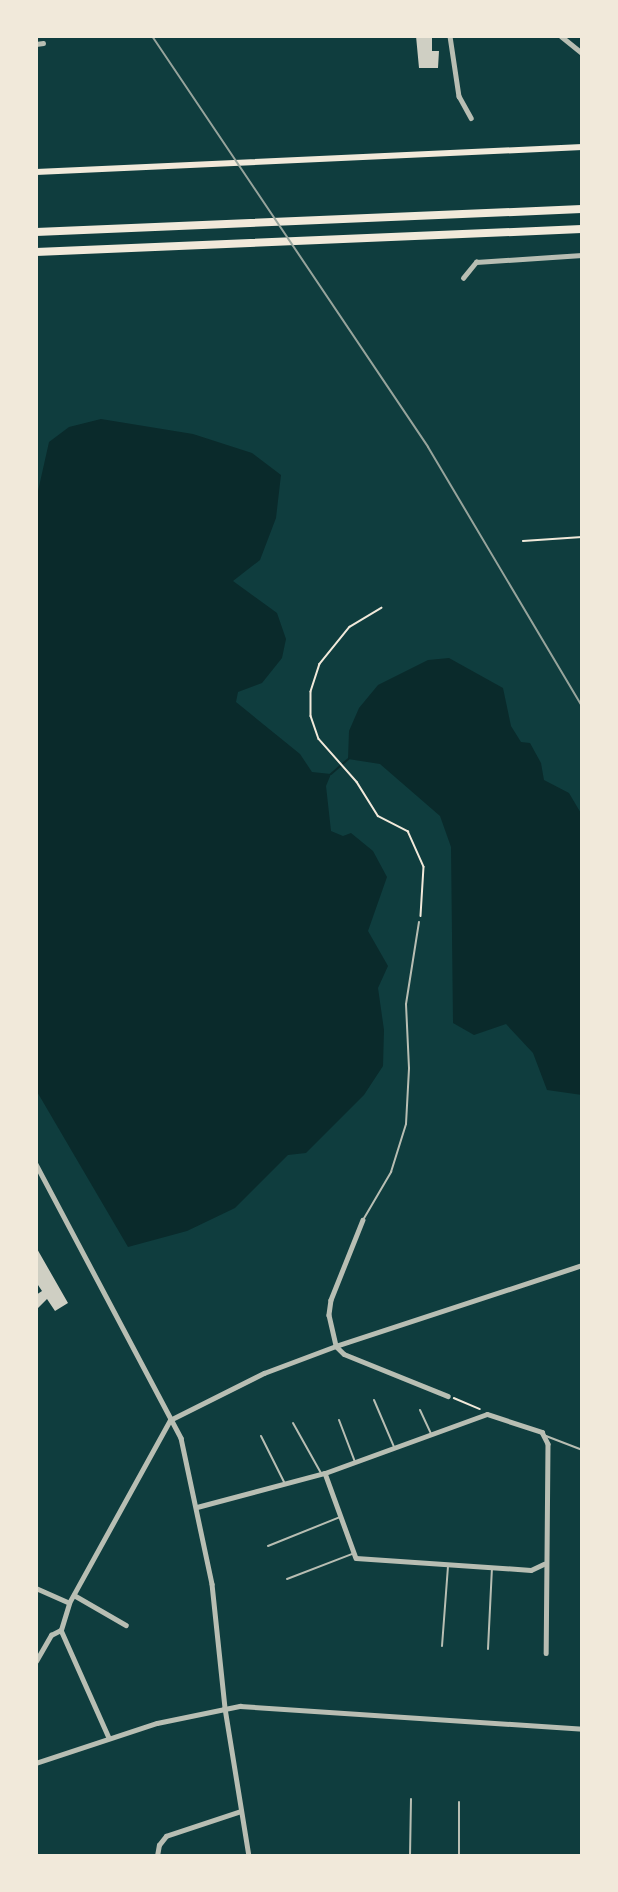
<!DOCTYPE html>
<html>
<head>
<meta charset="utf-8">
<style>
  body { margin:0 }
  #map { position:relative; width:618px; height:1892px; overflow:hidden; background:#0f3d3e; font-family:"DM Sans",sans-serif }
  div>[style] { position:absolute }
  .water>* { inset:0; background:#0a2a2b }
  .stream>* { height:2px; margin:-1px; padding:0 1px; transform-origin:1px; border-radius:1px; background:#0a2a2b }
  .building>* { inset:0; background:#cfcfc3 }
  .path>* { height:1.5px; margin:-0.75px; padding:0 0.75px; transform-origin:0.75px; border-radius:0.75px; background:#f1e9da }
  .service>* { height:2px; margin:-1px; padding:0 1px; transform-origin:1px; border-radius:1px; background:#b8beb3 }
  .minor>* { height:4.5px; margin:-2.25px; padding:0 2.25px; transform-origin:2.25px; border-radius:2.25px; background:#b8beb3 }
  .secondary>* { height:6px; margin:-3px; padding:0 3px; transform-origin:3px; border-radius:3px; background:#f1e9da }
  .motorway>* { height:8px; margin:-4px; padding:0 4px; transform-origin:4px; border-radius:4px; background:#f1e9da }
  .rail>* { height:2px; margin:-1px; padding:0 1px; transform-origin:1px; border-radius:1px; background:#97a49c }
  span { translate:-50% -50%; white-space:nowrap; text-align:center; line-height:1.15; -webkit-text-stroke:6px #f1e9da; paint-order:stroke }
  .frame { position:absolute; inset:0; border:38px solid #f1e9da; pointer-events:none }
</style>
</head>
<body>
<div id="map">
  <div class="water">
    <i style="clip-path:polygon(101px 419px,193px 434px,252px 453px,281px 475px,276px 518px,260px 560px,233px 581px,277px 613px,286px 639px,282px 658px,262px 683px,238px 692px,236px 702px,300px 754px,312px 772px,331px 774px,326px 786px,331px 831px,343px 836px,351px 833px,373px 851px,387px 877px,368px 931px,388px 966px,378px 988px,384px 1030px,383px 1066px,364px 1095px,306px 1153px,288px 1155px,235px 1208px,187px 1231px,128px 1247px,36px 1090px,36px 500px,49px 442px,69px 427px)"></i>
    <i style="clip-path:polygon(449px 658px,503px 688px,511px 726px,521px 742px,530px 743px,541px 763px,544px 780px,569px 793px,582px 815px,582px 1095px,547px 1090px,533px 1053px,506px 1024px,474px 1035px,453px 1023px,451px 847px,440px 816px,380px 764px,348px 759px,349px 731px,359px 708px,378px 685px,428px 660px)"></i>
  </div>
  <div class="stream">
    <i style="left:331px;top:774px;width:23px;rotate:-41deg"></i>
  </div>
  <div class="building">
    <i style="clip-path:polygon(416px 36px,432px 36px,432px 51px,439px 51px,438px 68px,419px 68px)"></i>
    <i style="clip-path:polygon(36px 1247px,68px 1303px,55px 1311px,47px 1299px,36px 1310px,36px 1295px,42px 1291px,36px 1282px)"></i>
  </div>
  <div class="path">
    <i style="left:523px;top:541px;width:59px;rotate:-3.9deg"></i>
    <i style="left:382px;top:608px;width:37px;rotate:149deg"></i>
    <i style="left:350px;top:627px;width:48px;rotate:129deg"></i>
    <i style="left:320px;top:664px;width:29px;rotate:108deg"></i>
    <i style="left:311px;top:692px;width:24px;rotate:90deg"></i>
    <i style="left:311px;top:716px;width:24px;rotate:71deg"></i>
    <i style="left:319px;top:739px;width:57px;rotate:48.5deg"></i>
    <i style="left:357px;top:782px;width:40px;rotate:58deg"></i>
    <i style="left:378px;top:816px;width:34px;rotate:27deg"></i>
    <i style="left:408px;top:831px;width:39px;rotate:66deg"></i>
    <i style="left:424px;top:867px;width:49px;rotate:93.5deg"></i>
    <i style="left:454px;top:1398px;width:28px;rotate:23deg"></i>
  </div>
  <div class="service">
    <i style="left:363px;top:1220px;width:56px;rotate:-59.7deg"></i>
    <i style="left:391px;top:1172px;width:50px;rotate:-72.6deg"></i>
    <i style="left:406px;top:1124px;width:56px;rotate:-86.9deg"></i>
    <i style="left:409px;top:1068px;width:64px;rotate:-92.7deg"></i>
    <i style="left:406px;top:1004px;width:83px;rotate:-81deg"></i>
    <i style="left:374px;top:1400px;width:51px;rotate:66.9deg"></i>
    <i style="left:420px;top:1410px;width:26px;rotate:65deg"></i>
    <i style="left:339px;top:1420px;width:45px;rotate:69.1deg"></i>
    <i style="left:293px;top:1423px;width:57px;rotate:60.8deg"></i>
    <i style="left:261px;top:1436px;width:54px;rotate:63.4deg"></i>
    <i style="left:546px;top:1436px;width:39px;rotate:21deg"></i>
    <i style="left:268px;top:1546px;width:78px;rotate:-21.9deg"></i>
    <i style="left:287px;top:1579px;width:70px;rotate:-21deg"></i>
    <i style="left:442px;top:1646px;width:80px;rotate:-85.7deg"></i>
    <i style="left:488px;top:1649px;width:82px;rotate:-87.2deg"></i>
    <i style="left:410px;top:1856px;width:57px;rotate:-89deg"></i>
    <i style="left:459px;top:1856px;width:54px;rotate:-90deg"></i>
  </div>
  <div class="minor">
    <i style="left:450px;top:36px;width:61px;rotate:81.5deg"></i>
    <i style="left:459px;top:96px;width:25px;rotate:61deg"></i>
    <i style="left:561px;top:36px;width:27px;rotate:39deg"></i>
    <i style="left:36px;top:44px;width:7px;rotate:-8deg"></i>
    <i style="left:463px;top:278px;width:21px;rotate:-51deg"></i>
    <i style="left:476px;top:262px;width:106px;rotate:-3.8deg"></i>
    <i style="left:36px;top:1164px;width:310px;rotate:62.1deg"></i>
    <i style="left:181px;top:1438px;width:149px;rotate:78deg"></i>
    <i style="left:212px;top:1584px;width:125px;rotate:84deg"></i>
    <i style="left:225px;top:1708px;width:150px;rotate:80.8deg"></i>
    <i style="left:363px;top:1220px;width:86px;rotate:111.8deg"></i>
    <i style="left:331px;top:1300px;width:15px;rotate:98deg"></i>
    <i style="left:329px;top:1315px;width:32px;rotate:77deg"></i>
    <i style="left:336px;top:1346px;width:11px;rotate:45deg"></i>
    <i style="left:344px;top:1354px;width:112px;rotate:22deg"></i>
    <i style="left:325px;top:1473px;width:90px;rotate:70deg"></i>
    <i style="left:356px;top:1558px;width:175px;rotate:3.9deg"></i>
    <i style="left:531px;top:1570px;width:14px;rotate:-25deg"></i>
    <i style="left:197px;top:1507px;width:132px;rotate:-14.9deg"></i>
    <i style="left:325px;top:1473px;width:172px;rotate:-20deg"></i>
    <i style="left:487px;top:1414px;width:58px;rotate:18.1deg"></i>
    <i style="left:542px;top:1432px;width:13px;rotate:63deg"></i>
    <i style="left:548px;top:1444px;width:209px;rotate:90.5deg"></i>
    <i style="left:36px;top:1588px;width:36px;rotate:24deg"></i>
    <i style="left:74px;top:1595px;width:60px;rotate:30deg"></i>
    <i style="left:61px;top:1630px;width:118px;rotate:66deg"></i>
    <i style="left:36px;top:1661px;width:30px;rotate:-60deg"></i>
    <i style="left:51px;top:1635px;width:11px;rotate:-27deg"></i>
    <i style="left:61px;top:1630px;width:28px;rotate:-73deg"></i>
    <i style="left:69px;top:1603px;width:209px;rotate:-61.1deg"></i>
    <i style="left:170px;top:1420px;width:105px;rotate:-26.6deg"></i>
    <i style="left:264px;top:1373px;width:77px;rotate:-20.6deg"></i>
    <i style="left:336px;top:1346px;width:259px;rotate:-18.2deg"></i>
    <i style="left:36px;top:1763px;width:127px;rotate:-18.3deg"></i>
    <i style="left:157px;top:1723px;width:85px;rotate:-11.6deg"></i>
    <i style="left:240px;top:1706px;width:343px;rotate:3.8deg"></i>
    <i style="left:157px;top:1856px;width:11px;rotate:-80deg"></i>
    <i style="left:159px;top:1845px;width:11px;rotate:-52deg"></i>
    <i style="left:166px;top:1836px;width:79px;rotate:-18.4deg"></i>
  </div>
  <div class="secondary">
    <i style="left:36px;top:172px;width:547px;rotate:-2.62deg"></i>
  </div>
  <div class="motorway">
    <i style="left:36px;top:232px;width:546px;rotate:-2.41deg"></i>
    <i style="left:36px;top:252px;width:546px;rotate:-2.41deg"></i>
  </div>
  <div class="rail">
    <i style="left:152px;top:36px;width:495px;rotate:56.1deg"></i>
    <i style="left:428px;top:447px;width:301px;rotate:59.3deg"></i>
  </div>
  <div class="frame"></div>
</div>
</body>
</html>
